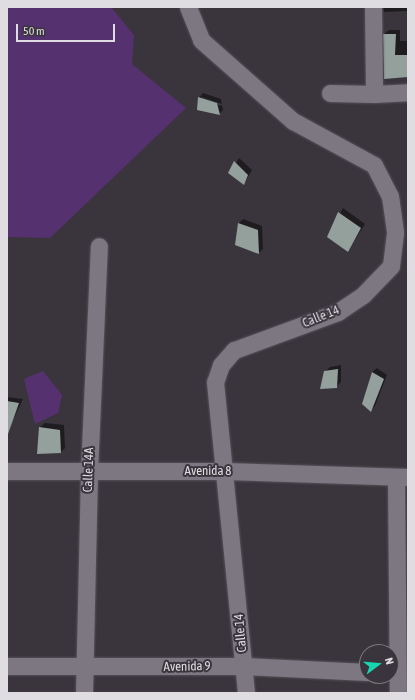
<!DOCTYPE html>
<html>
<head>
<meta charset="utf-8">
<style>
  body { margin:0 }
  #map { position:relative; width:415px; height:700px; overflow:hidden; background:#3a353d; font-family:"Asap Condensed",sans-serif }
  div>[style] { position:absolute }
  .green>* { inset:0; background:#55316f }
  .shadow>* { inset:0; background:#0007 }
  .building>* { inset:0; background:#94a09c }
  .roads { filter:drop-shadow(0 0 1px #565259) drop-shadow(0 0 1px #565259) }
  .minor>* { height:17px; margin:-8.5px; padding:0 8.5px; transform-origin:8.5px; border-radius:8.5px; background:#7c7781 }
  span { translate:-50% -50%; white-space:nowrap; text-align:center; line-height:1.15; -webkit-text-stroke:4px #3a353d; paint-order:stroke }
  .street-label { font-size:13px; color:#dfdce2 }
  .frame { position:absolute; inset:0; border:8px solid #dfdce2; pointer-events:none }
  .north { position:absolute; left:359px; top:644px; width:40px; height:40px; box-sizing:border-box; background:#3a353d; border:1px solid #7c787f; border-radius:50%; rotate:74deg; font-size:11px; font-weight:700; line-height:16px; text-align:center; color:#dfdce2 }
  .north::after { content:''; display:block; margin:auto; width:14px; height:18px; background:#18d5b2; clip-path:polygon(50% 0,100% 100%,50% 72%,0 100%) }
  .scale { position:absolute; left:16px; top:24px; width:99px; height:18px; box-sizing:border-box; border:2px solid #dfdce2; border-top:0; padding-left:5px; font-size:12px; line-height:14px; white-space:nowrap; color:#dfdce2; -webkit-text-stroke:3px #3a353d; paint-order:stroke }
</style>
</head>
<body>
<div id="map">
  <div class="green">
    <i style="clip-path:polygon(7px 7px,111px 7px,134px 35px,132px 64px,186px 108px,50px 238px,7px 237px)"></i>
    <i style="clip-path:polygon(43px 371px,62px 395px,58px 413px,35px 424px,24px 379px)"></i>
  </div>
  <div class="shadow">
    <i style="clip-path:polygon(383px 7px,408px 7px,408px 11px,384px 12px)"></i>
    <i style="clip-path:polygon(389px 30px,400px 30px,400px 41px,408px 41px,408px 77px,385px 78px,384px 34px)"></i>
    <i style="clip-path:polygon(evenodd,203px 93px,221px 99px,223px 110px,219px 114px,199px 98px,203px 93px,201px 97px,222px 104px,221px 106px,201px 99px,201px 97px)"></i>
    <i style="clip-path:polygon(239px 158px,252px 170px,244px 184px,230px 172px)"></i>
    <i style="clip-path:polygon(343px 208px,365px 224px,348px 251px,328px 237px)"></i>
    <i style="clip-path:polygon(243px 219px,262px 226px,263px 249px,259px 253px,236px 244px,239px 223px)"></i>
    <i style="clip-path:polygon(341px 365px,341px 382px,336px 387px,325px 372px,330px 367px)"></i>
    <i style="clip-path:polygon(377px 368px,387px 375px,375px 406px,371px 410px,364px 403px,372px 372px)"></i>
    <i style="clip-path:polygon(7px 397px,23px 399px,14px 418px,7px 417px)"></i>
    <i style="clip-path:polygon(45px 423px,64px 425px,65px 448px,61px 452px,38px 453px,40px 427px)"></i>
  </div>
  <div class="building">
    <i style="clip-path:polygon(383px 34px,396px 34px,395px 55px,408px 55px,408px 77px,384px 79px)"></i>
    <i style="clip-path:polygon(198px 97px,217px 103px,220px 115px,197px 110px)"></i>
    <i style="clip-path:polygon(234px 161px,248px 175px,244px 185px,228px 173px)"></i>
    <i style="clip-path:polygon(338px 212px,361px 228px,348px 252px,327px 237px)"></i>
    <i style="clip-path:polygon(238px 223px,258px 230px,259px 254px,235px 245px)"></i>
    <i style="clip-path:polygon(338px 369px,337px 388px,320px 389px,324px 371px)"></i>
    <i style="clip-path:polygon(372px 372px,384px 379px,371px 412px,362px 404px)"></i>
    <i style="clip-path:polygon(7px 401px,19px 403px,8px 434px,7px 434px)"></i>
    <i style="clip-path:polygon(39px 427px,60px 430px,61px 453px,37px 454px)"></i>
  </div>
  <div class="roads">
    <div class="minor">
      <i style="left:188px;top:7px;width:35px;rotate:68deg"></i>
      <i style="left:201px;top:40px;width:123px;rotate:41.4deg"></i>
      <i style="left:293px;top:121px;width:92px;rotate:28.5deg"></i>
      <i style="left:374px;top:165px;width:35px;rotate:63deg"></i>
      <i style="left:390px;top:196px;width:37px;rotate:82deg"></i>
      <i style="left:395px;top:233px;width:33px;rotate:97deg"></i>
      <i style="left:391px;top:266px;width:40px;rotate:134deg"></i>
      <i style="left:363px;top:295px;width:30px;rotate:146deg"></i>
      <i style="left:338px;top:312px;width:111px;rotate:159.9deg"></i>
      <i style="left:234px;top:350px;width:20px;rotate:131deg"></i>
      <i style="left:221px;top:365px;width:18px;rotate:109deg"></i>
      <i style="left:215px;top:382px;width:313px;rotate:84.3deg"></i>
      <i style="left:373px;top:7px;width:87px;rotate:89.3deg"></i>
      <i style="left:330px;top:93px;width:44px;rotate:1.3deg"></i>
      <i style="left:374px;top:94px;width:34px;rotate:-3deg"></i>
      <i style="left:7px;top:471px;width:219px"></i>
      <i style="left:226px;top:471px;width:182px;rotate:1.9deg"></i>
      <i style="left:396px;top:477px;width:216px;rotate:89.5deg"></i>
      <i style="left:7px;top:666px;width:237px"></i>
      <i style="left:244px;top:666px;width:123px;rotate:2.8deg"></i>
      <i style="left:84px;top:693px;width:221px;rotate:-88.7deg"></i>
      <i style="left:89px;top:472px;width:226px;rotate:-87.5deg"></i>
    </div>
  </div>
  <div class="street-label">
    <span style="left:321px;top:317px;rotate:-22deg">Calle 14</span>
    <span style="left:89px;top:470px;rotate:-88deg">Calle 14A</span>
    <span style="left:208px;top:471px">Avenida 8</span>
    <span style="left:241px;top:633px;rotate:-95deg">Calle 14</span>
    <span style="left:187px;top:667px;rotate:-1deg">Avenida 9</span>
  </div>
  <div class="frame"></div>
  <div class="north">N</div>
  <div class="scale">50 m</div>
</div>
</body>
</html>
